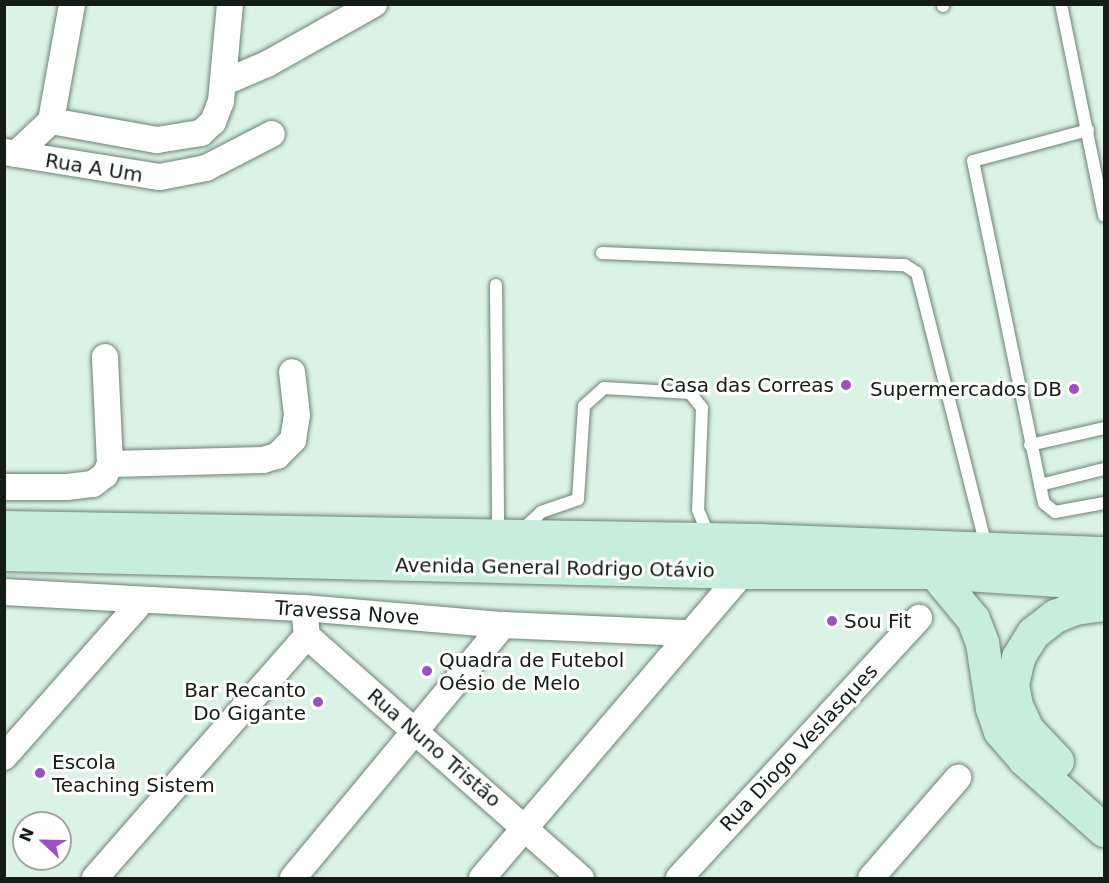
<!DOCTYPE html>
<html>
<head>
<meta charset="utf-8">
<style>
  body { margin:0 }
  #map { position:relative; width:1109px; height:883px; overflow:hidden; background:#dbf3e6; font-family:"DejaVu Sans",sans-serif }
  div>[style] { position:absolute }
  .roads { filter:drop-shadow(0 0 2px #6c8276) drop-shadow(0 0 2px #6c8276) }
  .lane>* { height:12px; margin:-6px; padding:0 6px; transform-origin:6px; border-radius:6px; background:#fff }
  .street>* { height:26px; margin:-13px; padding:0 13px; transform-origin:13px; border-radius:13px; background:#fff }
  .secondary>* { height:33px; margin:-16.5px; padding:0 16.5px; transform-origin:16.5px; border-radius:16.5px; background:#c6eddd }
  .dots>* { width:16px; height:16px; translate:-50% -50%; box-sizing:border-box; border:3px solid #fff; border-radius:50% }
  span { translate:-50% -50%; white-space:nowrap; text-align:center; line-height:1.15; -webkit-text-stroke:6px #fff; paint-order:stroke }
  .street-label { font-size:20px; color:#131c17 }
  .poi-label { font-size:20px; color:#131c17 }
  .right { translate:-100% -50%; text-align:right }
  .left { translate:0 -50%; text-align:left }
  .frame { position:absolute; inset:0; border:6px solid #131c17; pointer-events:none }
  .north { position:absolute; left:12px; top:811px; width:60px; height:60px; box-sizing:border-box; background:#fff; border:2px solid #a1a4a2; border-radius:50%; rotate:292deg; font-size:16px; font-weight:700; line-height:24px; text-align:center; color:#131c17 }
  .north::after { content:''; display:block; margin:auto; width:21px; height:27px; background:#9c51c2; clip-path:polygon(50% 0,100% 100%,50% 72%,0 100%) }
</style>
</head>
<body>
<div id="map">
  <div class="roads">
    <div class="lane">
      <i style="left:943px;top:4px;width:2px;rotate:90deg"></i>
      <i style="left:1061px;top:4px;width:216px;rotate:78.5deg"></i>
      <i style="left:1088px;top:130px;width:119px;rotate:164.9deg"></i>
      <i style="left:973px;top:161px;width:349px;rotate:78.3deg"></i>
      <i style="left:1044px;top:503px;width:14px;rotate:39deg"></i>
      <i style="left:1055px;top:512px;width:50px;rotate:-10.4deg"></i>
      <i style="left:602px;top:253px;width:303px;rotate:2.3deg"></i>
      <i style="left:905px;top:265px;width:14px;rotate:34deg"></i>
      <i style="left:917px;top:273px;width:282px;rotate:75.8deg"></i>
      <i style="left:496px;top:285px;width:248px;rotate:89.5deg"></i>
      <i style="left:1030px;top:445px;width:76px;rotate:-12.9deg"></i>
      <i style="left:1040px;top:485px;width:66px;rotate:-14deg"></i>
      <i style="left:522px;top:530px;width:26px;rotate:-43deg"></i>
      <i style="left:541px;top:512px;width:39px;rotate:-19deg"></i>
      <i style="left:578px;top:499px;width:93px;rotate:-86.3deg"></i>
      <i style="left:584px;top:406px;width:27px;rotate:-42deg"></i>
      <i style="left:604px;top:388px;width:86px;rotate:3.3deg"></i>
      <i style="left:690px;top:393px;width:19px;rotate:51deg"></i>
      <i style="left:702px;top:408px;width:102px;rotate:92.2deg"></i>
      <i style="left:698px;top:510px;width:30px;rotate:67deg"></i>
    </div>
    <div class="street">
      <i style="left:225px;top:82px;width:46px;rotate:-23.2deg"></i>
      <i style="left:267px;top:64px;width:123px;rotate:-29.3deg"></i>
      <i style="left:51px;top:121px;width:108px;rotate:10.2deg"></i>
      <i style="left:157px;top:140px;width:45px;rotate:-9deg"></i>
      <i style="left:201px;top:133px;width:16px;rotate:-43deg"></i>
      <i style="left:213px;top:122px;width:22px;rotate:-69deg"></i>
      <i style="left:221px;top:101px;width:97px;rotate:-84.7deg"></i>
      <i style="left:51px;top:121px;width:119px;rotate:-79.8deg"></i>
      <i style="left:5px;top:152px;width:11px;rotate:10deg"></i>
      <i style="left:16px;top:154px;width:48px;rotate:-43.3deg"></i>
      <i style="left:16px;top:154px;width:146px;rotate:9.1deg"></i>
      <i style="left:160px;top:177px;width:47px;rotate:-11.1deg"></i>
      <i style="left:206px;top:168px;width:74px;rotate:-27.3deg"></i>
      <i style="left:110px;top:464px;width:153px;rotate:-1.5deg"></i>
      <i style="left:263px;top:460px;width:15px;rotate:-16deg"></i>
      <i style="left:277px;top:456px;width:23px;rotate:-45deg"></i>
      <i style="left:293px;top:440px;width:25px;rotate:-81deg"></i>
      <i style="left:297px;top:415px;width:43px;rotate:-96.6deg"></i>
      <i style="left:4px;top:487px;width:63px"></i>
      <i style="left:67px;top:487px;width:26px;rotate:-7deg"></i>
      <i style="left:93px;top:484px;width:15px;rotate:-37deg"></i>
      <i style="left:105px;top:475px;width:12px;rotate:-66deg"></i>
      <i style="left:110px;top:464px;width:107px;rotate:-92.7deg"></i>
      <i style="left:4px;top:592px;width:300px;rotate:3.1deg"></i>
      <i style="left:304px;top:608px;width:200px;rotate:4.9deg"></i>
      <i style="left:503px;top:625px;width:186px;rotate:2.5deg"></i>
      <i style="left:304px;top:608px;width:28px;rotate:84deg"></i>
      <i style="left:307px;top:636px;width:366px;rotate:41.5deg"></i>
      <i style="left:4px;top:757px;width:207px;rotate:-48.5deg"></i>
      <i style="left:95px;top:878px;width:322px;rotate:-48.8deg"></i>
      <i style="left:293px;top:878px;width:329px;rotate:-50.3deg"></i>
      <i style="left:482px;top:878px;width:402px;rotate:-49.5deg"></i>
      <i style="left:679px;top:878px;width:354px;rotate:-47.3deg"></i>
      <i style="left:871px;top:878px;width:133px;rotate:-49deg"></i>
    </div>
    <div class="secondary">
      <i style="left:4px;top:527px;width:756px;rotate:0.99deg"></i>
      <i style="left:760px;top:540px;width:344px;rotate:2.2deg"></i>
      <i style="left:4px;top:554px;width:739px;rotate:1.4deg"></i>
      <i style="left:743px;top:572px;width:191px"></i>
      <i style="left:934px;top:572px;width:170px;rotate:3.7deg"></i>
      <i style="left:934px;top:572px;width:61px;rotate:50.3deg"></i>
      <i style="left:973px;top:619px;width:26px;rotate:69deg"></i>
      <i style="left:982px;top:643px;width:66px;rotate:81.3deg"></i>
      <i style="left:992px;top:708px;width:24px;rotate:71deg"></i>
      <i style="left:1000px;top:731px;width:37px;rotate:49deg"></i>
      <i style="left:1024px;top:759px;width:107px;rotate:41.6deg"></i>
      <i style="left:1057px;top:761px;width:44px;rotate:-133.2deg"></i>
      <i style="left:1027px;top:729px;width:26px;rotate:-115deg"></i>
      <i style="left:1016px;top:705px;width:21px;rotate:-101deg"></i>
      <i style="left:1012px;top:684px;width:28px;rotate:-77deg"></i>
      <i style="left:1018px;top:657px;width:28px;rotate:-58deg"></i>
      <i style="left:1033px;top:633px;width:28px;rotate:-38deg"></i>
      <i style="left:1055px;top:616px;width:22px;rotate:-22deg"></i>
      <i style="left:1075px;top:608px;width:29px;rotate:-8deg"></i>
    </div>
  </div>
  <div class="dots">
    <i style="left:846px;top:385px;background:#9c51c2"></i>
    <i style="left:1074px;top:389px;background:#9c51c2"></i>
    <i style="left:832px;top:621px;background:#9c51c2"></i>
    <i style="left:427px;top:671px;background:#9c51c2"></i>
    <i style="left:318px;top:702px;background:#9c51c2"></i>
    <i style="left:40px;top:773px;background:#9c51c2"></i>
  </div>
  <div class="street-label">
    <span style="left:94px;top:168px;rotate:9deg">Rua A Um</span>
    <span style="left:555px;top:568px;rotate:1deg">Avenida General Rodrigo Otávio</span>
    <span style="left:347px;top:613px;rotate:4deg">Travessa Nove</span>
    <span style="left:434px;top:748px;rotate:41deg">Rua Nuno Tristão</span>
    <span style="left:799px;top:748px;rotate:-47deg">Rua Diogo Veslasques</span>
  </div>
  <div class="poi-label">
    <span class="right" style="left:834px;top:385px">Casa das Correas</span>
    <span class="right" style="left:1062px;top:389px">Supermercados DB</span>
    <span class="left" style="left:844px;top:621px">Sou Fit</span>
    <span class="left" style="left:439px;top:672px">Quadra de Futebol<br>Oésio de Melo</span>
    <span class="right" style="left:306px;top:702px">Bar Recanto<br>Do Gigante</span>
    <span class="left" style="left:52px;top:774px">Escola<br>Teaching Sistem</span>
  </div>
  <div class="frame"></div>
  <div class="north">N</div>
</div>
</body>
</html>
